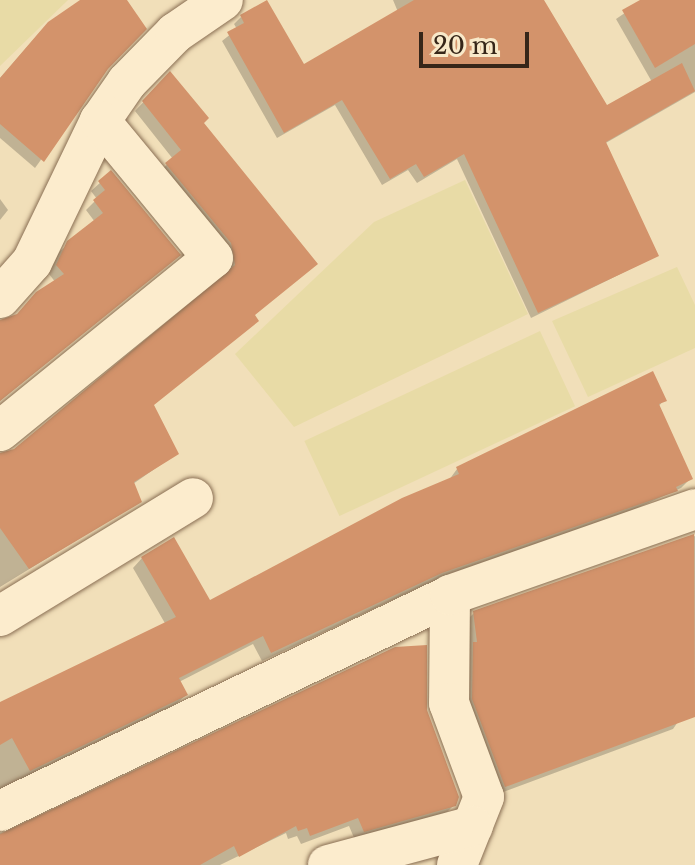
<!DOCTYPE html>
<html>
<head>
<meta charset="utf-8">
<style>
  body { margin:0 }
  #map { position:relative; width:695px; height:865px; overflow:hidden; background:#f1dfb9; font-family:"Libre Baskerville",serif }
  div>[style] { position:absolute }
  .farmland>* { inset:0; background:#e8dba6; transform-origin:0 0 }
  .shadow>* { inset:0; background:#0003 }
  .building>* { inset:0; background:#d3936b }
  .roads { filter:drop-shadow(0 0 2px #896e53) drop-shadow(0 0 2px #896e53) }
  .minor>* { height:40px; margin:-20px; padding:0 20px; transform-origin:20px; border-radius:20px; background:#fceccd }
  span { translate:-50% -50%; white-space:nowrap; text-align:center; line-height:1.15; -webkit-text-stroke:8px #f8e9c9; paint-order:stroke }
  .scale { position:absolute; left:419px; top:32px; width:110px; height:36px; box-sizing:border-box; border:4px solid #362619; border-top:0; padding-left:10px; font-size:24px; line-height:28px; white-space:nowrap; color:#362619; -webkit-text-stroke:6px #f8e9c9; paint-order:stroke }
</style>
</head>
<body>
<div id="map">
  <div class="farmland">
    <i style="clip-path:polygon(0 0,68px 0,0 66px)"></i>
    <i style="clip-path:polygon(465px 180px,528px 314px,294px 427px,235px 354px,374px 222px)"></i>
    <i style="clip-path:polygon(677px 267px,695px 305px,695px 348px,588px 397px,552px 321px)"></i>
    <i style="left:540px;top:331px;width:83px;height:260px;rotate:65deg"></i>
  </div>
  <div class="shadow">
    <i style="clip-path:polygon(83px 0,127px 0,107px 68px,35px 168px,0 138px,0 78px,40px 32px)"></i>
    <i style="clip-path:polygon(393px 0,542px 0,607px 107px,652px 82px,616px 19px,644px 0,695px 0,695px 92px,604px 144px,657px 256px,531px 318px,457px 159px,417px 183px,408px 170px,382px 185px,335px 105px,277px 138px,222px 41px,237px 29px,234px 24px,241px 17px,303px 67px,398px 12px)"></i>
    <i style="clip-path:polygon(170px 74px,201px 123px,253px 316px,152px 406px,176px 454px,133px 484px,139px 502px,0 587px,0 453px,15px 451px,226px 276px,158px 173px,173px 159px,135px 111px)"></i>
    <i style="clip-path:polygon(111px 173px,178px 255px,0 401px,0 350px,56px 283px,49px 274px,59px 252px,95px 222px,86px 210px,97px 199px,91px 191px)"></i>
    <i style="clip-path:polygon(0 199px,8px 210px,0 220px)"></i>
    <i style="clip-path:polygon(664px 400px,658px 407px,690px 479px,681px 488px,624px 514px,431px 582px,262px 661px,253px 644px,179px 682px,186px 695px,176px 704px,0 789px,0 705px,166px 625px,133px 568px,142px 558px,209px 602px,449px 480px,457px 469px)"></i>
    <i style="clip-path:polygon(695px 536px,695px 712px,682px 716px,673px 729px,495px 795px,463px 710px,464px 623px,474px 613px)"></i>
    <i style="clip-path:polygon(425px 711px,454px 805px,444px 815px,355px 840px,349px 826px,301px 844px,297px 836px,288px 839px,286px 833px,220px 865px,0 865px,0 833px)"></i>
  </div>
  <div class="building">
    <i style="clip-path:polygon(80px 0,127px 0,147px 29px,108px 69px,44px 162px,0 124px,0 78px,48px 22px)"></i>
    <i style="clip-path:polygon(267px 0,304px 64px,414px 0,544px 0,607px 105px,682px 63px,695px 91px,606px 142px,659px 256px,538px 313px,464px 154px,424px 177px,416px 164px,390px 179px,342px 100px,284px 133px,227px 32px,244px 23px,240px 15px)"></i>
    <i style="clip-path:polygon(640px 0,695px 0,695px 44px,655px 68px,622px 10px)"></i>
    <i style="clip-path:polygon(170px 71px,209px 118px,204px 123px,318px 264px,255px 315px,259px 321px,154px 405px,179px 454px,134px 482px,142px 502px,29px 569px,0 528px,0 453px,14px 449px,235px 265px,231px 243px,165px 163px,181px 150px,142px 101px)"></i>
    <i style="clip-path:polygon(111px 170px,181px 255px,0 401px,0 320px,17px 314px,36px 292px,64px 274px,56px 265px,67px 241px,103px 213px,93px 200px,105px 190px,98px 181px)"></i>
    <i style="clip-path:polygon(653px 371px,667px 401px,659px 404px,693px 479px,676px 487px,678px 491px,442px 573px,271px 653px,263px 636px,179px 678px,188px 695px,30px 771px,12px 738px,0 745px,0 702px,176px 617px,141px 557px,174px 537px,210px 600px,402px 498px,459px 474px,456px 467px)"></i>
    <i style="clip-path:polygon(694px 534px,695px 717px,505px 787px,472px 699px,473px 642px,477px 642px,473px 611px)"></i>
    <i style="clip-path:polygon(427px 645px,427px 710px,459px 797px,456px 806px,364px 832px,358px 818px,310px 836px,307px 828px,298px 831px,296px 826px,239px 857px,234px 846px,200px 865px,0 865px,0 834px,395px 647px)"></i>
  </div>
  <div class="roads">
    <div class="minor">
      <i style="left:0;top:298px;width:48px;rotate:-48.4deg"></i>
      <i style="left:32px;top:262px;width:157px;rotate:-64.3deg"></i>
      <i style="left:100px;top:121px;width:47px;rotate:-55.3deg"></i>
      <i style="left:127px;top:82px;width:69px;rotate:-45.6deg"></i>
      <i style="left:175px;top:33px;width:58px;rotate:-34.5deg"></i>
      <i style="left:0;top:431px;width:274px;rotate:-39.1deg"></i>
      <i style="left:213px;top:258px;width:178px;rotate:-129.5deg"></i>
      <i style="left:450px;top:595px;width:108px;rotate:90.5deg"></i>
      <i style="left:449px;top:703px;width:100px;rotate:69.6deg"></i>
      <i style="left:484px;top:797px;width:73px;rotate:111.7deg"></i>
      <i style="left:0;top:616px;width:226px;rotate:-31.4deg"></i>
      <i style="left:0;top:811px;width:499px;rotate:-25.6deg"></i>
      <i style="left:450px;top:595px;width:260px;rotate:-19.3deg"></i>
      <i style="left:328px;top:865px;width:150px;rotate:-15.1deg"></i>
    </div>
  </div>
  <div class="scale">20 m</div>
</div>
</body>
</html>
